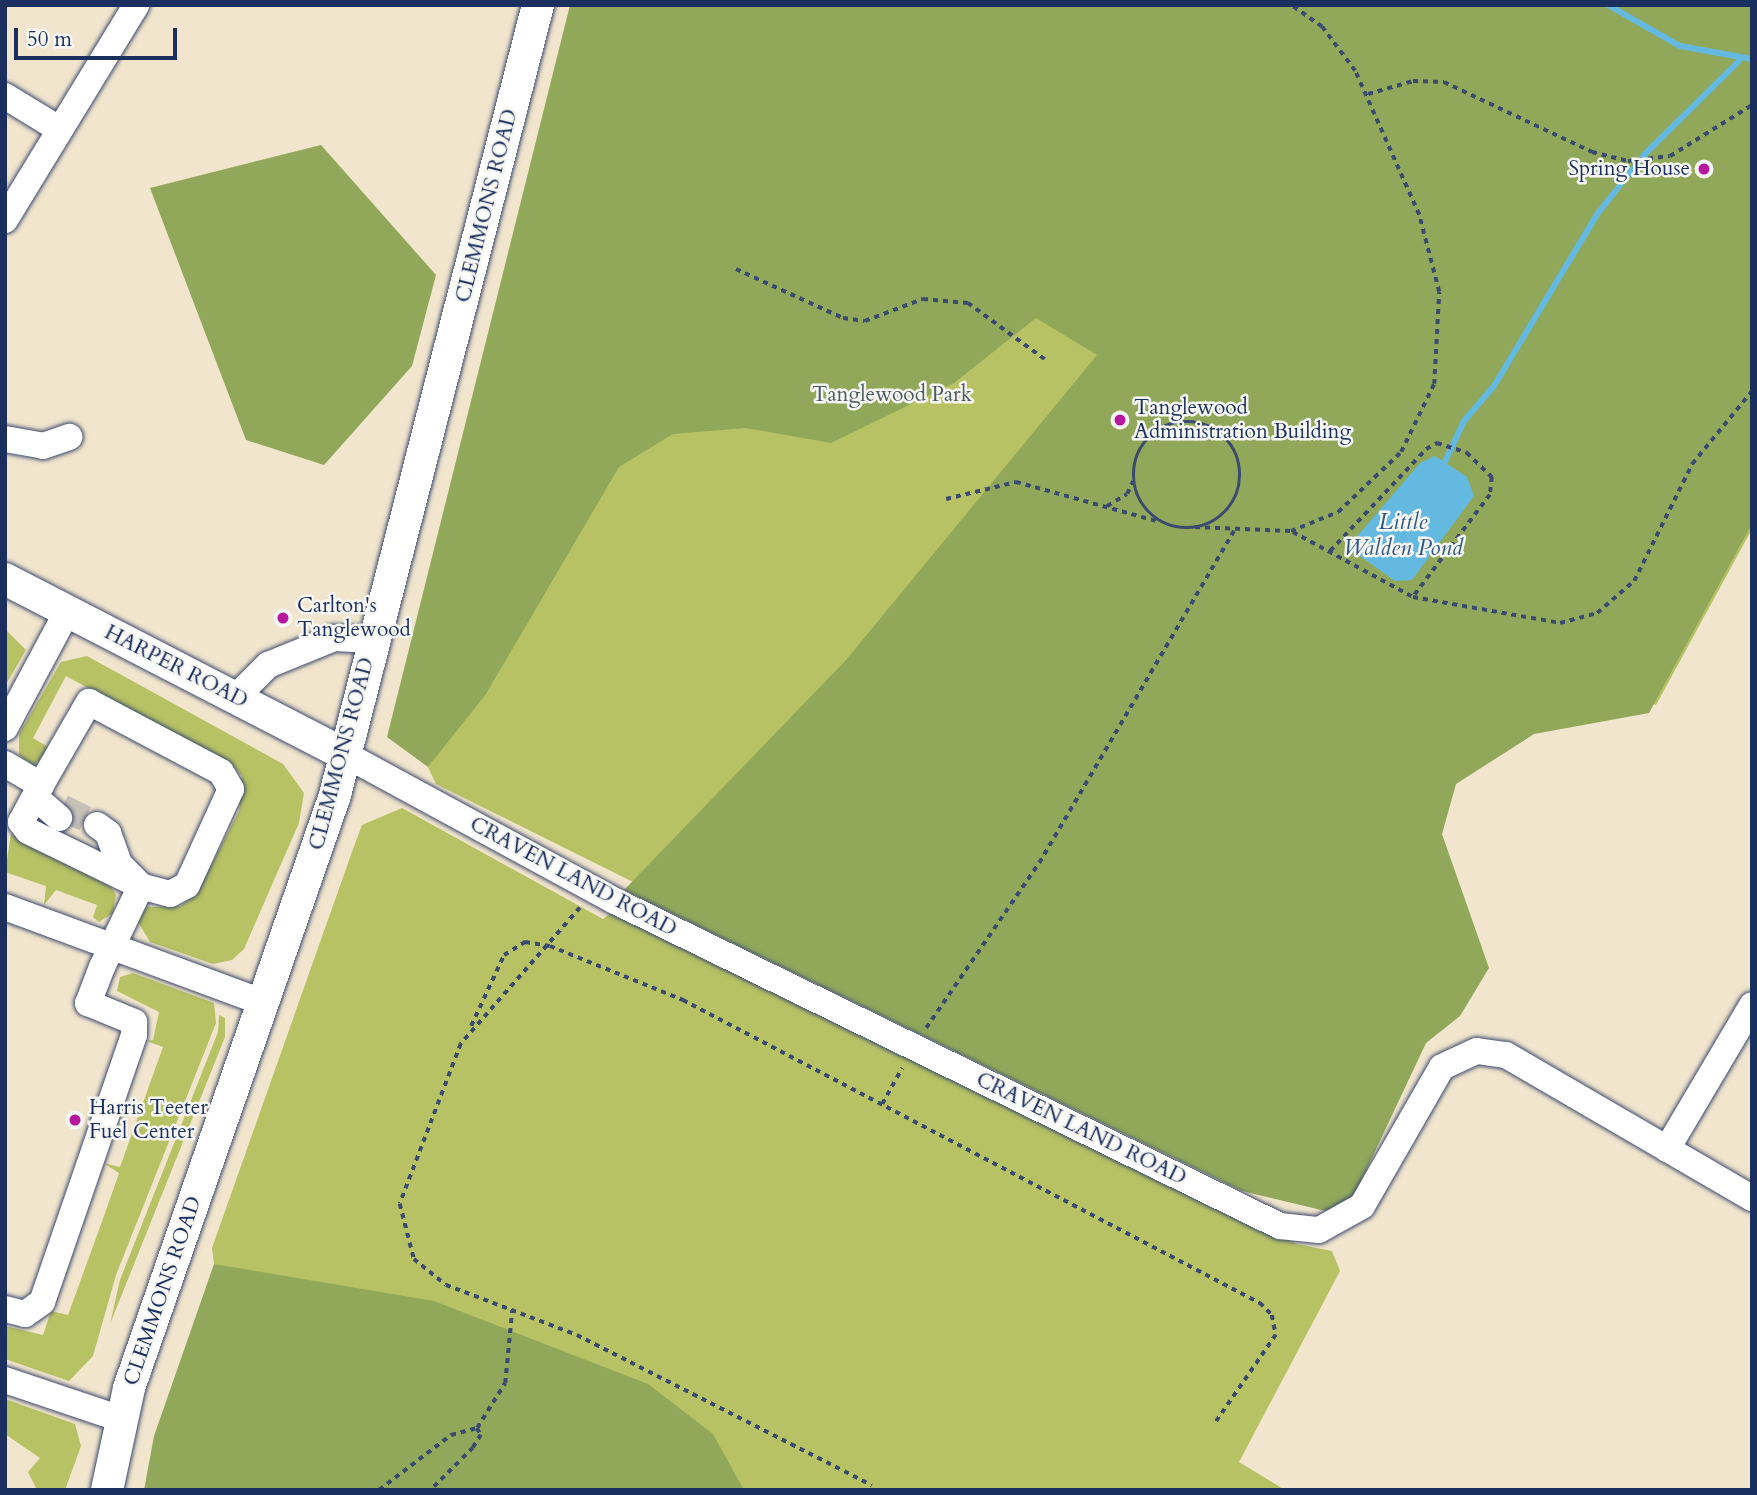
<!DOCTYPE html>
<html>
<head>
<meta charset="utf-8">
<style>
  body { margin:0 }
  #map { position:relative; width:1757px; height:1495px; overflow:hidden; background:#f1e5cd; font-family:Cardo,serif }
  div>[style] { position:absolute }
  .green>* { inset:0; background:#b7c264 }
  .forest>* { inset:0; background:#91a85a }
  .water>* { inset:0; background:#64b9e0 }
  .stream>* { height:6px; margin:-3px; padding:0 3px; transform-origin:3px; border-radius:3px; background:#64b9e0 }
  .minor-tunnel>* { height:26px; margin-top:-13px; transform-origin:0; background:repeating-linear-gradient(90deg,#c6c1b7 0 26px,transparent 0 39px) }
  .path>* { height:3.5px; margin-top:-1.75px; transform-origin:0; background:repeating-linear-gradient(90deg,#3b4a6f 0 5px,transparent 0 10px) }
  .path>.ring { margin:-1.75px; padding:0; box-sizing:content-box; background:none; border:3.5px solid #3b4a6f; border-radius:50% }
  .roads { filter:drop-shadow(0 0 2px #3b4a6f) drop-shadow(0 0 2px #3b4a6f) }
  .minor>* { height:26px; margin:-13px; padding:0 13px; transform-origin:13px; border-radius:13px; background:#fff }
  .major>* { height:32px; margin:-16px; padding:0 16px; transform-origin:16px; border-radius:16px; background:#fff }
  .dots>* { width:19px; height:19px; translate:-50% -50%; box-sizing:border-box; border:4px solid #f6f6f2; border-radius:50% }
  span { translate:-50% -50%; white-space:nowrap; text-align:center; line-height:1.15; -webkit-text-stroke:5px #f6f6f2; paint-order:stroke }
  .poi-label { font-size:21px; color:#1b2f5e }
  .right { translate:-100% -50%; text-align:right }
  .left { translate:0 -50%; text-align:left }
  .street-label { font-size:21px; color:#1b2f5e }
  .park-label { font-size:21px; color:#4a5b60 }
  .water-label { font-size:23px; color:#315885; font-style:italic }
  .frame { position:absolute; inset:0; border:7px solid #1b2f5e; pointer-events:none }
  .scale { position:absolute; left:14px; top:28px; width:163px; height:32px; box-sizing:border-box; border:4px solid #1b2f5e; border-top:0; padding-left:9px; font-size:21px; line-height:24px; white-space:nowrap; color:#1b2f5e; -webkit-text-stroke:5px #f6f6f2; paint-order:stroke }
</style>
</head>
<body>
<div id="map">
  <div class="green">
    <i style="clip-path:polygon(1752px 5px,1752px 529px,1656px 705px,1308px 564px,960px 1045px,436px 784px,428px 767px,435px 758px,522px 268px)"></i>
    <i style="clip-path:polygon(5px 629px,26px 650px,5px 686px)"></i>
    <i style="clip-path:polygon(87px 656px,283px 764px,304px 793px,299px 823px,244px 949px,232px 960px,213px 964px,150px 942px,138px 922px,145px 907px,181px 906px,197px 893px,239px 811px,242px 776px,235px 768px,66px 676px,33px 738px,48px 747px,41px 759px,33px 765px,19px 755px,19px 734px,61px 662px)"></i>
    <i style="clip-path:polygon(402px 808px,603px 919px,611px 913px,1297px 1244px,1332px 1251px,1340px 1271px,1239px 1462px,1285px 1490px,158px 1490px,226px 1267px,214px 1264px,212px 1248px,353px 849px,362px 825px)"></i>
    <i style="clip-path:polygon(11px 834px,109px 885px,116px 894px,113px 913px,99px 922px,93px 917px,97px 905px,56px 890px,44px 905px,46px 886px,5px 872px)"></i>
    <i style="clip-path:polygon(133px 973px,214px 1003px,216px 1023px,116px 1275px,93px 1356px,69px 1381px,5px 1359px,5px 1326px,43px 1335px,51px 1311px,68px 1315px,104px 1216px,119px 1173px,103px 1163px,120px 1167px,163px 1047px,147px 1041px,153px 1040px,159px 1012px,117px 991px,120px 977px)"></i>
    <i style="clip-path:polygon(219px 1015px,225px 1018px,225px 1037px,110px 1324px,120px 1280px,218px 1032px)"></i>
    <i style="clip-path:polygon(5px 1399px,75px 1424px,81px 1446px,65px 1490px,37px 1490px,28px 1472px,40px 1458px,5px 1434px)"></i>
  </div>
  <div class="forest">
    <i style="clip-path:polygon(570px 5px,1752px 5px,1752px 524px,1649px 713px,1534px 734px,1456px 784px,1442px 834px,1489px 968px,1460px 1016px,1426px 1043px,1354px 1196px,1334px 1213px,1242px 1191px,624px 890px,846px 660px,1097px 355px,1036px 318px,954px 383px,831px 443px,746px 428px,673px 434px,619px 467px,486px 694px,428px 767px,387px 737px)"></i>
    <i style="clip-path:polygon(321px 145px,436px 275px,412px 366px,324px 465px,246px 440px,150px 188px)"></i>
    <i style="clip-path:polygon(214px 1264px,434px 1301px,648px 1384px,713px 1434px,744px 1490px,144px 1490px,154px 1436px)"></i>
  </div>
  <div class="water">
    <i style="clip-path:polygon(1435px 456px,1467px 477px,1474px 496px,1412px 580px,1395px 581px,1353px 551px,1354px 540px,1420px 463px)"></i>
  </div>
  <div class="stream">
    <i style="left:1608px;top:5px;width:83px;rotate:29.7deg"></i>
    <i style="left:1680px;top:46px;width:73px;rotate:10.2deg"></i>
    <i style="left:1444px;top:464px;width:47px;rotate:-65.1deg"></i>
    <i style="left:1464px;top:421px;width:46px;rotate:-49.4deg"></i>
    <i style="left:1494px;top:386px;width:202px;rotate:-59deg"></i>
    <i style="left:1598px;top:213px;width:75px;rotate:-51.5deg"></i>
    <i style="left:1645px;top:154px;width:132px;rotate:-44.7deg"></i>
  </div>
  <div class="minor-tunnel">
    <i style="left:62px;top:807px;width:39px;rotate:27deg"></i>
  </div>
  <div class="path">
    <i style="left:1368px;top:94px;width:47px;rotate:-16.1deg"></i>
    <i style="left:1413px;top:81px;width:31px;rotate:2deg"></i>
    <i style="left:1444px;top:82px;width:164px;rotate:25.3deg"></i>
    <i style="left:1592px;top:152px;width:37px;rotate:14deg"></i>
    <i style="left:1628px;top:161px;width:42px;rotate:-6.8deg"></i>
    <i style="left:1670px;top:156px;width:97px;rotate:-31.9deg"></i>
    <i style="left:736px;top:269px;width:118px;rotate:24.6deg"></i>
    <i style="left:843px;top:318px;width:22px;rotate:8deg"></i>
    <i style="left:865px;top:321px;width:62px;rotate:-20.8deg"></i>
    <i style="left:923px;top:299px;width:45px;rotate:5.1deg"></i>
    <i style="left:968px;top:303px;width:97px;rotate:36.2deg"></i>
    <i class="ring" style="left:1134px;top:422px;width:102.5px;height:102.5px"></i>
    <i style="left:946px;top:499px;width:72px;rotate:-13.7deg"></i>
    <i style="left:1016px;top:482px;width:149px;rotate:15.5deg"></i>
    <i style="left:1107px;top:506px;width:23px;rotate:-31deg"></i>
    <i style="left:1127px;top:494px;width:14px;rotate:-65deg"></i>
    <i style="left:1195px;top:527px;width:96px;rotate:2.4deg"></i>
    <i style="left:1291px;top:531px;width:51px;rotate:-22deg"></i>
    <i style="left:1338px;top:512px;width:87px;rotate:-43.6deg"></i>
    <i style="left:1401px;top:452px;width:76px;rotate:-64.1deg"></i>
    <i style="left:1434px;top:384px;width:92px;rotate:-86.9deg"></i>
    <i style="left:1439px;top:292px;width:80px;rotate:-104.6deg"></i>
    <i style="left:1419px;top:215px;width:158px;rotate:-114deg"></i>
    <i style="left:1355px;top:71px;width:55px;rotate:-126.9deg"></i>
    <i style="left:1322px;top:27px;width:38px;rotate:-145deg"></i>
    <i style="left:1293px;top:532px;width:136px;rotate:28.4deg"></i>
    <i style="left:1413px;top:597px;width:149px;rotate:10deg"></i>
    <i style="left:1560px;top:623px;width:38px;rotate:-15deg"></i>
    <i style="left:1597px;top:613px;width:49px;rotate:-40.9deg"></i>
    <i style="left:1634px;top:581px;width:131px;rotate:-63.6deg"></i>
    <i style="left:1692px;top:464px;width:94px;rotate:-50.6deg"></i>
    <i style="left:1330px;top:551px;width:140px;rotate:-46.7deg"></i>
    <i style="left:1426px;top:449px;width:13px;rotate:-29deg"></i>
    <i style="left:1437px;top:443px;width:32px;rotate:18deg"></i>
    <i style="left:1467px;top:453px;width:35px;rotate:44deg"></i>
    <i style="left:1492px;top:477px;width:18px;rotate:96deg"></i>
    <i style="left:1490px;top:495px;width:128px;rotate:127deg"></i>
    <i style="left:580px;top:908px;width:181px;rotate:131.2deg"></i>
    <i style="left:461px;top:1044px;width:171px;rotate:110.9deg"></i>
    <i style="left:400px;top:1204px;width:57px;rotate:75.7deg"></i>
    <i style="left:414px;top:1259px;width:41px;rotate:39.1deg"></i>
    <i style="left:446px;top:1285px;width:140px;rotate:20.9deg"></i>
    <i style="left:577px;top:1335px;width:331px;rotate:27deg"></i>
    <i style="left:471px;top:1026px;width:78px;rotate:-65.1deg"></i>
    <i style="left:504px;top:955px;width:25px;rotate:-32deg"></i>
    <i style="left:525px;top:942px;width:25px;rotate:9deg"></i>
    <i style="left:550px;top:946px;width:144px;rotate:22.1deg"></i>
    <i style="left:683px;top:1000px;width:652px;rotate:27.71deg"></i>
    <i style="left:1260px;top:1303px;width:17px;rotate:45deg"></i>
    <i style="left:1272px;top:1315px;width:20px;rotate:79deg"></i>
    <i style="left:1276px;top:1335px;width:106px;rotate:124.6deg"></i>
    <i style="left:926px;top:1028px;width:200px;rotate:-55.6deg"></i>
    <i style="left:1039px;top:863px;width:385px;rotate:-59.6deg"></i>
    <i style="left:882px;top:1104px;width:41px;rotate:-60.9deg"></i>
    <i style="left:477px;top:1428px;width:53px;rotate:-58.1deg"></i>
    <i style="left:505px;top:1383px;width:73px;rotate:-84.5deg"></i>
    <i style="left:379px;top:1490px;width:91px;rotate:-37.4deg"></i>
    <i style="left:451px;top:1435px;width:27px;rotate:-15deg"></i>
    <i style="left:477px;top:1428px;width:8px;rotate:60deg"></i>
    <i style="left:481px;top:1435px;width:15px;rotate:122deg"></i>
    <i style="left:473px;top:1448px;width:59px;rotate:135deg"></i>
  </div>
  <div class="roads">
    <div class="minor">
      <i style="left:5px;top:96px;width:63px;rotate:31.4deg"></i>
      <i style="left:5px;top:220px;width:252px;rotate:-58.6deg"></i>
      <i style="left:5px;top:439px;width:39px;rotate:10deg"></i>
      <i style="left:43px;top:446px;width:28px;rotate:-19deg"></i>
      <i style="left:235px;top:698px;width:47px;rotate:-45deg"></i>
      <i style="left:268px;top:665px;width:71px;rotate:-22.2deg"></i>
      <i style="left:334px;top:638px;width:39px;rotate:3deg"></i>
      <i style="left:5px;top:728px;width:132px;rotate:-61.9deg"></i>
      <i style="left:346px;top:755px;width:306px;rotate:28.5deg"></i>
      <i style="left:615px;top:901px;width:740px;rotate:26.05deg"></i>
      <i style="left:1280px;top:1226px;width:39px;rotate:6deg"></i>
      <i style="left:1319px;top:1230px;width:49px;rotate:-29.2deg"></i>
      <i style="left:1362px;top:1206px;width:160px;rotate:-60.1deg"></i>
      <i style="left:1442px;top:1067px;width:38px;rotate:-25deg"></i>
      <i style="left:1477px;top:1051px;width:29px;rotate:8deg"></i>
      <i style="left:1506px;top:1055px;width:285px;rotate:30.2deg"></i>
      <i style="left:5px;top:764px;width:42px;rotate:30.3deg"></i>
      <i style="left:41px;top:785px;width:96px;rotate:-60deg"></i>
      <i style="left:89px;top:702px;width:149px;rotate:27.9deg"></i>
      <i style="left:221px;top:772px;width:20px;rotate:60deg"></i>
      <i style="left:231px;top:789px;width:106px;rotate:114.6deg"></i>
      <i style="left:187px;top:885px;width:19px;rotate:152deg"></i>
      <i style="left:170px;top:894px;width:30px;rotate:-165deg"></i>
      <i style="left:141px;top:886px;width:90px;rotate:115.7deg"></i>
      <i style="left:102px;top:967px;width:39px;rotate:111deg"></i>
      <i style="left:88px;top:1003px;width:50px;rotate:22.4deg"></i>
      <i style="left:134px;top:1022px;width:13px;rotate:90deg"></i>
      <i style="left:134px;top:1035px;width:282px;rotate:109deg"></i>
      <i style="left:42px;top:1302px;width:21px;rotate:145deg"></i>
      <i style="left:25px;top:1314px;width:21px;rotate:-166deg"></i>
      <i style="left:41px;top:785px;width:42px;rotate:118.4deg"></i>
      <i style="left:21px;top:822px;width:11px;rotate:52deg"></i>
      <i style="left:28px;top:831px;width:126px;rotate:26deg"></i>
      <i style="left:35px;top:797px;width:32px;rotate:41deg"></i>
      <i style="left:97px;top:825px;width:14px;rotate:36deg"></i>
      <i style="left:108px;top:833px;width:33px;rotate:70deg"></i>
      <i style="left:119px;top:864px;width:30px;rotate:45deg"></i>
      <i style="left:5px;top:907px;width:276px;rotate:20.3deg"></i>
      <i style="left:1667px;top:1149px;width:167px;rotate:-59.4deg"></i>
      <i style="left:5px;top:1380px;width:122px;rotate:18.6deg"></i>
    </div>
    <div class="major">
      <i style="left:5px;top:579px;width:384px;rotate:27.3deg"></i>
      <i style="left:107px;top:1490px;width:104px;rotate:-77.8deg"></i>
      <i style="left:129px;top:1388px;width:628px;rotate:-70.84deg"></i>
      <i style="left:335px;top:795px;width:816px;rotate:-75.59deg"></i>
    </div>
  </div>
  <div class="dots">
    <i style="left:1704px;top:169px;background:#b5179e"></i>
    <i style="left:1120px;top:420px;background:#b5179e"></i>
    <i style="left:283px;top:618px;background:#b5179e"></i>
    <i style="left:75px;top:1120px;background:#b5179e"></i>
  </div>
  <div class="poi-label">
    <span class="right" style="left:1690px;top:169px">Spring House</span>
    <span class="left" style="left:1134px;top:420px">Tanglewood<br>Administration Building</span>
    <span class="left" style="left:297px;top:618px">Carlton's<br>Tanglewood</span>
    <span class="left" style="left:89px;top:1120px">Harris Teeter<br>Fuel Center</span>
  </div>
  <div class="street-label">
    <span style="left:487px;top:206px;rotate:-76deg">CLEMMONS ROAD</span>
    <span style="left:176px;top:667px;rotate:27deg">HARPER ROAD</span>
    <span style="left:342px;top:754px;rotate:-75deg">CLEMMONS ROAD</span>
    <span style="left:573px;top:877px;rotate:28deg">CRAVEN LAND ROAD</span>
    <span style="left:1081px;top:1129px;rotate:26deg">CRAVEN LAND ROAD</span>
    <span style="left:163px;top:1291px;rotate:-71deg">CLEMMONS ROAD</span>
  </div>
  <div class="park-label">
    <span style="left:892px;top:395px">Tanglewood Park</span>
  </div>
  <div class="water-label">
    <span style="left:1403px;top:535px">Little<br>Walden Pond</span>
  </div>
  <div class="frame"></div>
  <div class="scale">50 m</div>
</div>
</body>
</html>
